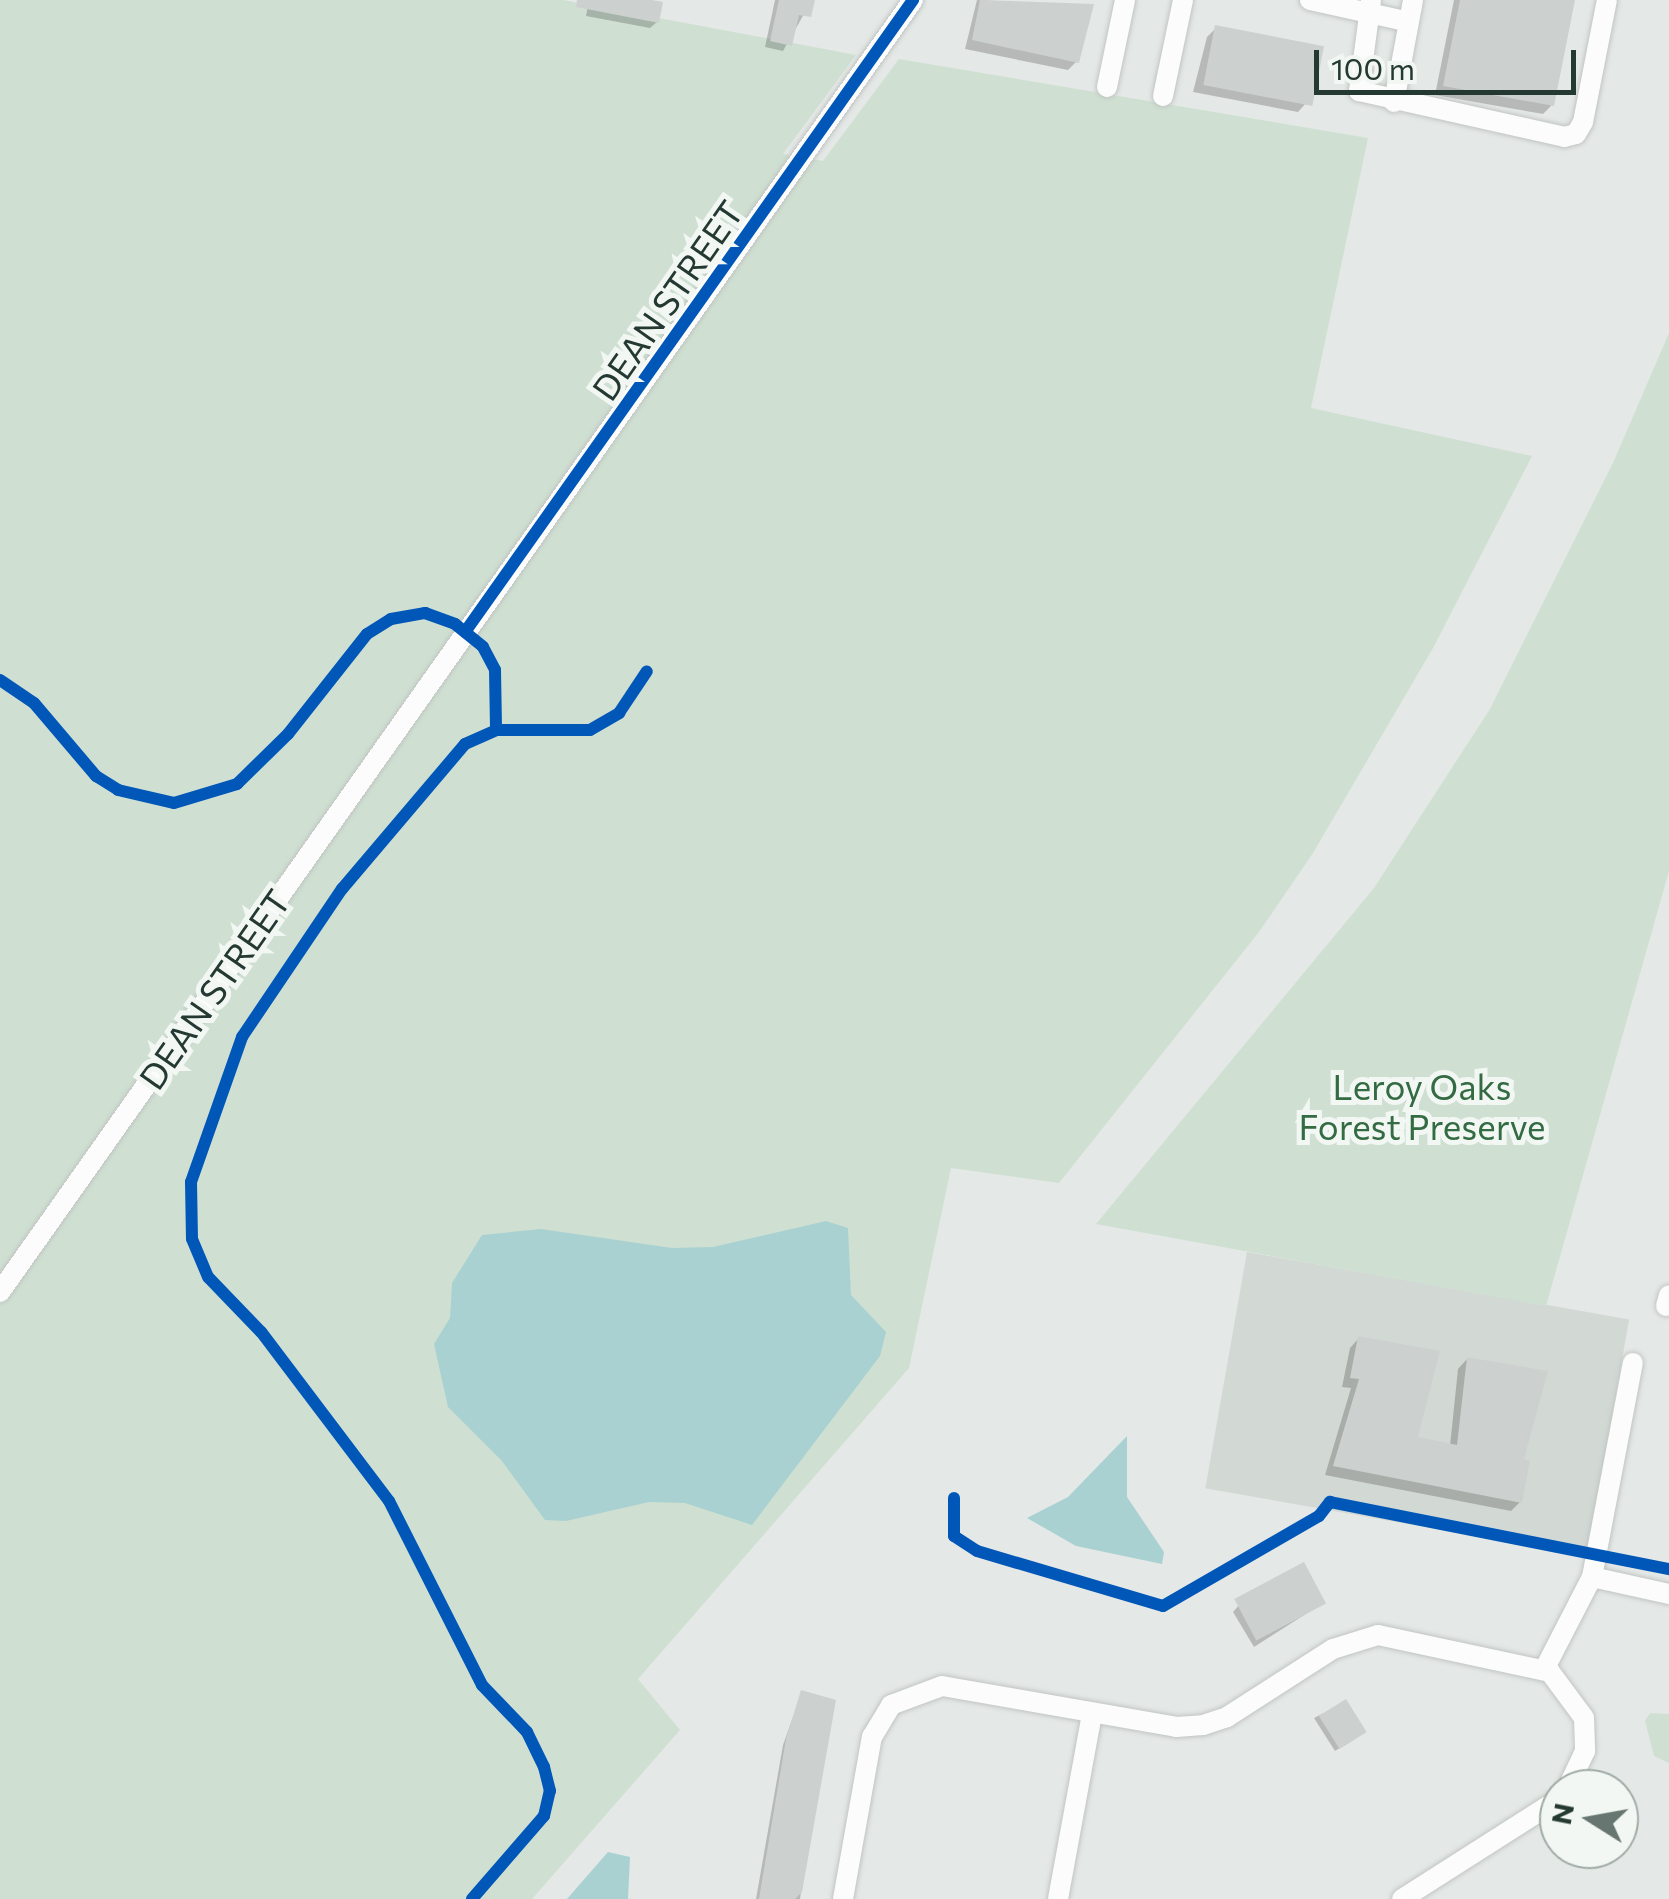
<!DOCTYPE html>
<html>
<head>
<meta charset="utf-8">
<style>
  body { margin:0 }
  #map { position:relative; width:1669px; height:1899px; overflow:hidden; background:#e4e8e6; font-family:Commissioner,sans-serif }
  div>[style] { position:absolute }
  .built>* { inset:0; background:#d2d9d5; transform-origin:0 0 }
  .green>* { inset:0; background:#cfe0d2 }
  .water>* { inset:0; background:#a9d1d2 }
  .shadow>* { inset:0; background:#0003 }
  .building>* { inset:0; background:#ccd1cf; transform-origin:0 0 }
  .roads { filter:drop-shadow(0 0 2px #c1c5c3) drop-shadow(0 0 2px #c1c5c3) }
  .minor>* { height:20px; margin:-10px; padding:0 10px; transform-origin:10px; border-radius:10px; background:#fbfcfb }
  .cycleway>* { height:12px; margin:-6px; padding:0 6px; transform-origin:6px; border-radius:6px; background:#0057b8 }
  span { translate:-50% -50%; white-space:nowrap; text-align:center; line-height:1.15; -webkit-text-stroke:10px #f2f7f4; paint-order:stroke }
  .street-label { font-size:35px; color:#243931 }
  .park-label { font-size:35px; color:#336b42 }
  .north { position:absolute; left:1539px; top:1769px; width:100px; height:100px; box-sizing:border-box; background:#f2f7f4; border:2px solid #a0aba6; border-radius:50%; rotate:281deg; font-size:28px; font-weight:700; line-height:40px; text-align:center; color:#243931 }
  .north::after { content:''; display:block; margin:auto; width:35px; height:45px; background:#677670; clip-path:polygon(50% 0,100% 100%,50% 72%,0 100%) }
  .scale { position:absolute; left:1314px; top:50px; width:262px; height:45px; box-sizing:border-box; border:5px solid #243931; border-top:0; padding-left:12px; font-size:30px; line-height:35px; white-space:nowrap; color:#243931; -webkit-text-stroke:8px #f2f7f4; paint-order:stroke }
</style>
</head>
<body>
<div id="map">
  <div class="built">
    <i style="left:1247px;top:1252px;width:388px;height:240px;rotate:10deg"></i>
  </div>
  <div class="green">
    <i style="clip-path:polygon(0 0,563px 0,856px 55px,783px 154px,823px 161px,899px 59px,1368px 138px,1311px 408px,1532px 456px,1433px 648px,1313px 853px,1259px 932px,1059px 1183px,951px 1168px,909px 1368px,638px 1679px,680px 1730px,532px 1899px,0 1899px)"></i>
    <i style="clip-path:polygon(1669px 333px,1669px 871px,1546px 1306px,1096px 1224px,1374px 888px,1490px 709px,1613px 463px)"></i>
    <i style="clip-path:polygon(1650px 1713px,1669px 1714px,1669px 1763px,1654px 1756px,1645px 1721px)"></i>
  </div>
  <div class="water">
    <i style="clip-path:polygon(826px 1221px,848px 1228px,851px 1295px,886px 1332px,880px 1356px,752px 1525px,685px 1503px,649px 1502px,566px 1521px,545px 1520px,502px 1461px,448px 1407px,434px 1344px,450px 1318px,452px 1283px,482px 1235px,541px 1229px,672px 1248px,713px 1247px)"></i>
    <i style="clip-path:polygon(1127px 1436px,1127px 1497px,1164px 1552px,1162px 1564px,1076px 1546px,1027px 1518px,1068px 1497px)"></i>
    <i style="clip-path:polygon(608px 1852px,630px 1857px,628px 1899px,567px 1899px)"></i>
  </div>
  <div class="shadow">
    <i style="clip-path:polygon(589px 0,639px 0,657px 22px,650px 28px,586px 16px)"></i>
    <i style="clip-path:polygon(775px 0,812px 0,783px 51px,765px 47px)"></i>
    <i style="clip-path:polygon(977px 0,1091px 6px,1077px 61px,1068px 70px,965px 49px)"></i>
    <i style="clip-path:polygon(1454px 0,1573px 0,1552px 105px,1543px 114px,1435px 95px)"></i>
    <i style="clip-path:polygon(1216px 28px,1307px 102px,1298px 112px,1193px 92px,1207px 37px)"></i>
    <i style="clip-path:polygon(1359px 1338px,1415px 1439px,1450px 1446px,1458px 1369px,1467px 1359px,1545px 1373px,1521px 1461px,1520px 1502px,1511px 1511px,1325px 1475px,1351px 1388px,1342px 1387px,1350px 1348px)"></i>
    <i style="clip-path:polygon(1323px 1603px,1254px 1647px,1233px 1612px,1239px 1605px)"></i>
    <i style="clip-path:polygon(802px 1692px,825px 1731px,800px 1899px,756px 1899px,783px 1745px)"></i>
    <i style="clip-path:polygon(1345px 1702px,1360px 1735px,1335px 1751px,1314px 1718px)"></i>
  </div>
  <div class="building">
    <i style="clip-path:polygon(577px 0,652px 0,663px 2px,659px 23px,576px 7px)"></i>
    <i style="clip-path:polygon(779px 0,815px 0,811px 17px,799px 15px,792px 46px,770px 41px)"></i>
    <i style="clip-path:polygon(980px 0,1094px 4px,1079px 63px,972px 40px)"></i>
    <i style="clip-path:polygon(1460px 0,1575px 0,1554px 106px,1443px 86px)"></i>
    <i style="left:1215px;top:25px;width:111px;height:61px;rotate:11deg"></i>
    <i style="clip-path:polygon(1358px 1336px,1440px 1351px,1418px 1437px,1457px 1445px,1467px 1357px,1548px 1371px,1524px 1459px,1530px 1461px,1522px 1503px,1333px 1466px,1359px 1379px,1350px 1378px)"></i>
    <i style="left:1304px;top:1562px;width:47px;height:79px;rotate:62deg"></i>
    <i style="clip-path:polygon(801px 1690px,836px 1700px,802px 1892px,795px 1899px,759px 1899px,786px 1739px)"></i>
    <i style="left:1346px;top:1699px;width:39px;height:32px;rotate:58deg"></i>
  </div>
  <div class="roads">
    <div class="minor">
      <i style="left:1310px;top:0;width:101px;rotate:12.5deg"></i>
      <i style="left:1371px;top:0;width:92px;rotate:97.5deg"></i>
      <i style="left:1359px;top:91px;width:210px;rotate:12.6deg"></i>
      <i style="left:1564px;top:137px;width:12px;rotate:-14deg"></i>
      <i style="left:1576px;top:134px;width:14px;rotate:-60deg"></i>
      <i style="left:1583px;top:122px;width:124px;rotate:-78.9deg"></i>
      <i style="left:1107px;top:87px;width:89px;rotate:-78.3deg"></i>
      <i style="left:1163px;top:96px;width:98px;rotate:-78.2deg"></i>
      <i style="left:1394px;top:102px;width:104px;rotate:-79.4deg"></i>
      <i style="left:0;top:1292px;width:1582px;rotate:-54.75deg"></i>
      <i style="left:1666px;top:1306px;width:11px;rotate:-75deg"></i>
      <i style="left:1592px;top:1577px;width:79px;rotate:12.4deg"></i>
      <i style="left:1544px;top:1670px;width:105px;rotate:-62.7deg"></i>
      <i style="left:1592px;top:1577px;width:218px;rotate:-79.2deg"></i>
      <i style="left:843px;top:1899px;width:165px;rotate:-79.9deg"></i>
      <i style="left:872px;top:1737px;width:37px;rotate:-59deg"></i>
      <i style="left:891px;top:1705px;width:54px;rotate:-20.4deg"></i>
      <i style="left:942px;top:1686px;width:238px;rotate:9.9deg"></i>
      <i style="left:1176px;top:1727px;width:27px;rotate:-4deg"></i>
      <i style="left:1203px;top:1725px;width:25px;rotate:-18deg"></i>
      <i style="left:1227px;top:1717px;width:126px;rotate:-32.7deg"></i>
      <i style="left:1333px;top:1649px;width:47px;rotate:-17.3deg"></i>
      <i style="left:1378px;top:1635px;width:176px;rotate:12.1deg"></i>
      <i style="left:1550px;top:1672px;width:57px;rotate:53.5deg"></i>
      <i style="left:1584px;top:1718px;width:33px;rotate:88deg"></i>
      <i style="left:1585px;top:1751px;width:42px;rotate:115.3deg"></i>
      <i style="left:1058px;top:1899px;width:188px;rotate:-79.6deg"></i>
      <i style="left:1402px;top:1899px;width:186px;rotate:-32.5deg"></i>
    </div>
  </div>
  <div class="cycleway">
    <i style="left:465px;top:632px;width:775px;rotate:-54.67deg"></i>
    <i style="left:0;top:680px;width:41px;rotate:34.1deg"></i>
    <i style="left:34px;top:703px;width:96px;rotate:49.7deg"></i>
    <i style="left:96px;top:776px;width:26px;rotate:32deg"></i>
    <i style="left:118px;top:790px;width:57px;rotate:13.1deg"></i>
    <i style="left:174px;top:803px;width:66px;rotate:-16.8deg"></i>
    <i style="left:237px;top:784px;width:71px;rotate:-44.4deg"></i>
    <i style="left:288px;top:734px;width:127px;rotate:-51.7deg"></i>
    <i style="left:367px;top:634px;width:28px;rotate:-32deg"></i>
    <i style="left:391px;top:619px;width:35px;rotate:-10deg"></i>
    <i style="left:425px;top:613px;width:32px;rotate:20deg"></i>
    <i style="left:455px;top:624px;width:36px;rotate:39deg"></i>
    <i style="left:483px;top:647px;width:26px;rotate:62deg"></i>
    <i style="left:495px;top:670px;width:60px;rotate:89deg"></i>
    <i style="left:954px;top:1498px;width:38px;rotate:90deg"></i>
    <i style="left:954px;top:1536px;width:27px;rotate:33deg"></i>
    <i style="left:977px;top:1551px;width:194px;rotate:16.5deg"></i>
    <i style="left:1163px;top:1606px;width:180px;rotate:-30deg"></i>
    <i style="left:1319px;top:1516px;width:18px;rotate:-52deg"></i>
    <i style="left:1330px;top:1502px;width:346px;rotate:11.2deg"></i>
    <i style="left:472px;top:1899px;width:110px;rotate:-49.1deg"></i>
    <i style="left:544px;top:1816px;width:26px;rotate:-77deg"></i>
    <i style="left:550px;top:1791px;width:25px;rotate:-104deg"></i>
    <i style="left:544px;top:1767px;width:39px;rotate:-116deg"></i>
    <i style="left:527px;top:1732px;width:65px;rotate:-133.8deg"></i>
    <i style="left:482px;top:1685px;width:206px;rotate:-116.8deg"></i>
    <i style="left:389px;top:1501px;width:212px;rotate:-127.1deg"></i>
    <i style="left:261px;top:1332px;width:76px;rotate:-133.9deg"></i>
    <i style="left:208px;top:1277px;width:41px;rotate:-112.8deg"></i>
    <i style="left:192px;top:1239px;width:57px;rotate:-91deg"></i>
    <i style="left:191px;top:1182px;width:154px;rotate:-70.6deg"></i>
    <i style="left:242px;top:1037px;width:179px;rotate:-56deg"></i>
    <i style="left:342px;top:889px;width:190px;rotate:-49.7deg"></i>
    <i style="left:465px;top:744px;width:34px;rotate:-24deg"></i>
    <i style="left:496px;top:730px;width:94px"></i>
    <i style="left:590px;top:730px;width:34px;rotate:-30deg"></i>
    <i style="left:619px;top:713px;width:50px;rotate:-56.3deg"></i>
  </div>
  <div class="street-label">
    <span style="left:667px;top:300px;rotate:-55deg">DEAN STREET</span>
    <span style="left:214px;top:989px;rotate:-55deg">DEAN STREET</span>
  </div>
  <div class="park-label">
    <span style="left:1422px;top:1106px">Leroy Oaks<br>Forest Preserve</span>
  </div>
  <div class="north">N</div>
  <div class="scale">100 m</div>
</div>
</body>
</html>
